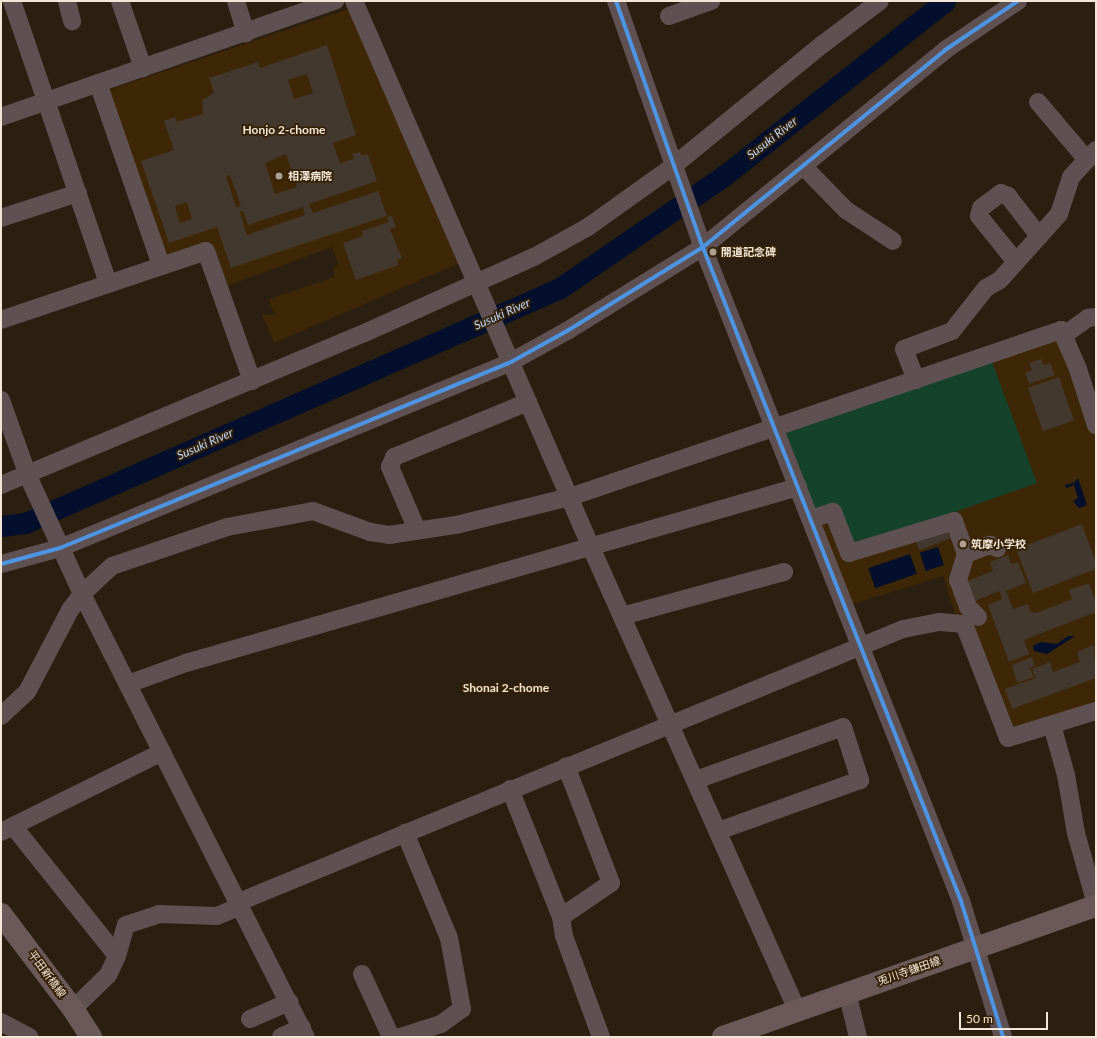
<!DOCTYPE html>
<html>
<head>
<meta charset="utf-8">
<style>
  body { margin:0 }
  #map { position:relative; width:1097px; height:1038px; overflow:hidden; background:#2a1f10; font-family:Lato,"Noto Sans JP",sans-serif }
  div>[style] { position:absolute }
  .built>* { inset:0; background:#3d2706 }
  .green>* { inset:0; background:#15422a }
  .water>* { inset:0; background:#040f2d; transform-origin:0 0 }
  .river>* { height:21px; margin:-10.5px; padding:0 10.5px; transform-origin:10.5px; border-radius:10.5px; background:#040f2d }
  .building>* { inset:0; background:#42382d; transform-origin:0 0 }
  .minor>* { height:18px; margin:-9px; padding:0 9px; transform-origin:9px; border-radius:9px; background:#5f5152 }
  .major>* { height:22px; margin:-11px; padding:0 11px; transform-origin:11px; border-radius:11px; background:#6a5958 }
  .cycleway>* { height:4px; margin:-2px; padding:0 2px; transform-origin:2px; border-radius:2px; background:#4d94e3 }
  .dots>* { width:11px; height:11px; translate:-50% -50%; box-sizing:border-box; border:2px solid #342106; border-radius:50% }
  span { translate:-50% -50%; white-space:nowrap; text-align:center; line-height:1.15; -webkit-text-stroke:3.5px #342106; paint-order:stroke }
  .poi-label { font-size:11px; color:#f3e6d7; font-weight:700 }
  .left { translate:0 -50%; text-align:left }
  .street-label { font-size:11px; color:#f3e6d7 }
  .neighbourhood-label { font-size:12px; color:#f3e6d7; font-weight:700 }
  .water-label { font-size:12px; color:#bcd7ff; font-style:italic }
  .frame { position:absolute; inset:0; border:2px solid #f3e6d7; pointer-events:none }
  .scale { position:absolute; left:959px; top:1012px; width:89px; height:18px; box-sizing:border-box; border:2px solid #f3e6d7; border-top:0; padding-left:5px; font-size:12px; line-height:14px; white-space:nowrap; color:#f3e6d7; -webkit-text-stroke:3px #342106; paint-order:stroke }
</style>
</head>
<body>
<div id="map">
  <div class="built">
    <i style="clip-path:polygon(351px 8px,460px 263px,274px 343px,262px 314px,274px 315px,269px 299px,334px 277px,334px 267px,338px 264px,332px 247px,224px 287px,209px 245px,164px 260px,106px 91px)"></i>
    <i style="clip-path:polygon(1058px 336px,1096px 433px,1096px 706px,1024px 729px,1010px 727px,956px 617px,943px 576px,853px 604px,786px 433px)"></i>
  </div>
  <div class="green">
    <i style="clip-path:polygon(991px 359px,1037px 483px,853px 548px,839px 504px,816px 511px,786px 433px)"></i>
  </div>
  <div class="water">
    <i style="clip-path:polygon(1078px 478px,1087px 505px,1079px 508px,1073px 501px,1078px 498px,1074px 485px,1066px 488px,1065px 485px,1074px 483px)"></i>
    <i style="left:938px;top:547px;width:19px;height:19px;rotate:72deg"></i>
    <i style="left:910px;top:554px;width:21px;height:44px;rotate:71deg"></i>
    <i style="clip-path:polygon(1068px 636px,1075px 636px,1047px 654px,1034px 651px,1033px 646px,1036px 644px,1041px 642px,1057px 644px)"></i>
  </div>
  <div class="river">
    <i style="left:1px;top:526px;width:24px;rotate:-7deg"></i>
    <i style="left:25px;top:523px;width:584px;rotate:-23.71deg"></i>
    <i style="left:560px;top:288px;width:200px;rotate:-34.4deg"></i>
    <i style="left:725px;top:175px;width:280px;rotate:-38.3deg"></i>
  </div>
  <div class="building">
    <i style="clip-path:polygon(evenodd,327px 45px,356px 135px,333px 143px,340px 163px,354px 159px,352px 154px,360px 152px,362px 156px,368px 154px,377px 181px,309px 204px,313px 213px,378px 191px,387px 216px,231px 268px,217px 227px,169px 243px,141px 161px,174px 150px,164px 121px,175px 117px,177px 122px,203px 114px,202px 100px,214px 93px,209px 78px,258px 62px,260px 68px,327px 45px,307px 74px,313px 93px,294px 99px,288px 80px,307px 74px,327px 45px,286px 154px,297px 187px,275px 194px,265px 163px,286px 154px,327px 45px,230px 175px,241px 206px,236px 207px,226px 176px,230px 175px,327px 45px,187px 202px,192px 219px,180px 223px,175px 206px,187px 202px,327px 45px,303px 207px,305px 215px,247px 235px,240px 212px,243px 211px,248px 225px,303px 207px)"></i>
    <i style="clip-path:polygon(392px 216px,396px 227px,390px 229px,402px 258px,397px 260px,399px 265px,356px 280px,343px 243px,363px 236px,362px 231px,389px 222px,387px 217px)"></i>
    <i style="clip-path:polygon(1041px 359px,1044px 365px,1050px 363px,1055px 375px,1029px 384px,1025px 373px,1032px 370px,1029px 363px)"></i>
    <i style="left:1059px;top:377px;width:46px;height:33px;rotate:71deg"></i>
    <i style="clip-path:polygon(1082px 524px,1096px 562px,1096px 569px,1033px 593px,1016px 549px)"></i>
    <i style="left:947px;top:530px;width:9px;height:33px;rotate:69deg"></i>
    <i style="clip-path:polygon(1008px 555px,1011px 564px,1018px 562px,1026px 583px,1006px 591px,1013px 609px,1028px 604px,1031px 612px,1036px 613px,1072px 599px,1069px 590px,1089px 583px,1096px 602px,1096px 612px,1024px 640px,1029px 654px,1009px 662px,988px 605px,1002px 599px,999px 591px,973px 602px,965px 582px,993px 571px,990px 562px)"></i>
    <i style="clip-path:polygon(1094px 645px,1096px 678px,1012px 709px,1005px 689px,1036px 678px,1032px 669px,1050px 662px,1053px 672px,1080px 662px,1077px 652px)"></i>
    <i style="clip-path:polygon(1032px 657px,1035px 666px,1030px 668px,1034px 677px,1017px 683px,1012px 665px)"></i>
  </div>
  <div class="minor">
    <i style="left:12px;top:1px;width:298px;rotate:71.2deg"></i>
    <i style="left:67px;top:1px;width:21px;rotate:76deg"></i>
    <i style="left:120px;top:1px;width:71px;rotate:71.1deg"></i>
    <i style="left:236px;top:1px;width:34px;rotate:73deg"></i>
    <i style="left:354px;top:1px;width:593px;rotate:66.55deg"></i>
    <i style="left:590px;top:545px;width:509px;rotate:66deg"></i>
    <i style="left:616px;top:1px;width:253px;rotate:70.6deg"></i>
    <i style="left:700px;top:240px;width:711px;rotate:68.45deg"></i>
    <i style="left:961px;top:901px;width:142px;rotate:72.8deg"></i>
    <i style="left:669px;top:16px;width:45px;rotate:-19.7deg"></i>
    <i style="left:98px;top:83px;width:193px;rotate:70.9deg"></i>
    <i style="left:1038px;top:102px;width:76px;rotate:49.8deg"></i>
    <i style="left:1px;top:117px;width:354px;rotate:-19.2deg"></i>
    <i style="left:804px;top:167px;width:60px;rotate:45.7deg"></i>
    <i style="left:846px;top:210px;width:56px;rotate:33.4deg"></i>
    <i style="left:1px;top:218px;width:81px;rotate:-18deg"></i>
    <i style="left:1016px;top:262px;width:59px;rotate:-128.8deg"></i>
    <i style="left:979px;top:216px;width:8px;rotate:-76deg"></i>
    <i style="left:981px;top:208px;width:25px;rotate:-37deg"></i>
    <i style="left:1001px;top:193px;width:8px;rotate:23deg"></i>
    <i style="left:1008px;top:196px;width:51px;rotate:52.2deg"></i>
    <i style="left:1px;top:320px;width:216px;rotate:-18.6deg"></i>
    <i style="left:206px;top:251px;width:138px;rotate:70.5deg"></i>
    <i style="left:1063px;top:336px;width:31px;rotate:-36deg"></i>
    <i style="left:1088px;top:318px;width:8px;rotate:-7deg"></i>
    <i style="left:916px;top:380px;width:33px;rotate:-111deg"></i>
    <i style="left:904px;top:349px;width:51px;rotate:-20.6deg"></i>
    <i style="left:952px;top:331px;width:55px;rotate:-51.7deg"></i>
    <i style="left:986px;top:288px;width:16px;rotate:-30deg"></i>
    <i style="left:1000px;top:280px;width:89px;rotate:-48.2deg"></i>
    <i style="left:1059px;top:214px;width:39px;rotate:-72deg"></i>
    <i style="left:1071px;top:177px;width:37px;rotate:-47deg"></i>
    <i style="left:1px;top:400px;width:81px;rotate:70.4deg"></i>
    <i style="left:28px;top:476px;width:130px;rotate:65.4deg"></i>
    <i style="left:82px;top:594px;width:496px;rotate:63.2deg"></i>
    <i style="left:1px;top:485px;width:399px;rotate:-22.7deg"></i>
    <i style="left:369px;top:331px;width:181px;rotate:-24.2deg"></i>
    <i style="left:534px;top:257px;width:62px;rotate:-29.1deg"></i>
    <i style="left:588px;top:227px;width:103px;rotate:-35.5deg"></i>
    <i style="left:672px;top:167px;width:195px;rotate:-39.2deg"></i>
    <i style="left:823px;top:44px;width:71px;rotate:-37deg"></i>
    <i style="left:811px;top:519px;width:23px;rotate:-18deg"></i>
    <i style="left:833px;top:512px;width:44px;rotate:68.7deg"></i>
    <i style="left:849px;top:553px;width:110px;rotate:-16.9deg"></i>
    <i style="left:954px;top:521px;width:35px;rotate:70deg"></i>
    <i style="left:417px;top:530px;width:69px;rotate:-113.2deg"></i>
    <i style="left:390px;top:467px;width:11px;rotate:-68deg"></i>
    <i style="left:394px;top:457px;width:145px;rotate:-22.3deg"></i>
    <i style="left:1px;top:564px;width:61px;rotate:-15.2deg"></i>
    <i style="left:60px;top:548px;width:488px;rotate:-22.4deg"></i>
    <i style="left:511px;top:362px;width:64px;rotate:-29deg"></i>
    <i style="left:567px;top:331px;width:160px;rotate:-31.7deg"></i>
    <i style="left:703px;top:247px;width:312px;rotate:-39.1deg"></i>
    <i style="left:945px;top:50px;width:88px;rotate:-33.9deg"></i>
    <i style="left:622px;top:616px;width:168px;rotate:-15.2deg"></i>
    <i style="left:978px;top:617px;width:14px;rotate:-135deg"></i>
    <i style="left:968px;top:607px;width:29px;rotate:-110deg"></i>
    <i style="left:958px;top:580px;width:27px;rotate:-73deg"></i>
    <i style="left:966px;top:554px;width:26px;rotate:-21deg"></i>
    <i style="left:990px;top:545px;width:8px;rotate:23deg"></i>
    <i style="left:128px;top:684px;width:62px;rotate:-19.9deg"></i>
    <i style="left:186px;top:663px;width:637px;rotate:-16.04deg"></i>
    <i style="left:1px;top:716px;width:35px;rotate:-43deg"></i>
    <i style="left:27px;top:692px;width:93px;rotate:-62.3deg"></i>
    <i style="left:70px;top:610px;width:20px;rotate:-53deg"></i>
    <i style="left:82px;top:594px;width:41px;rotate:-43deg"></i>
    <i style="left:112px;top:566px;width:121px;rotate:-18.7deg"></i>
    <i style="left:227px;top:527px;width:87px;rotate:-10.5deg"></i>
    <i style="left:313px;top:511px;width:61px;rotate:20.2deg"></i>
    <i style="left:370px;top:532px;width:19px;rotate:9deg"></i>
    <i style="left:389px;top:535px;width:68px;rotate:-8.5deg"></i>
    <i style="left:456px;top:525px;width:117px;rotate:-13.8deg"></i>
    <i style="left:570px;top:497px;width:519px;rotate:-18.78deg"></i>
    <i style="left:1061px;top:330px;width:43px;rotate:66.4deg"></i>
    <i style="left:1078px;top:369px;width:59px;rotate:72.2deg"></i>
    <i style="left:1052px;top:725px;width:52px;rotate:74.4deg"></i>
    <i style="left:1066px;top:775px;width:59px;rotate:80.2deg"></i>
    <i style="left:1076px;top:833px;width:74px;rotate:74.3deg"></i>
    <i style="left:696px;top:780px;width:156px;rotate:-19.8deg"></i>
    <i style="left:843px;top:727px;width:56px;rotate:72.2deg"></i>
    <i style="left:860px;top:780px;width:151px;rotate:160.2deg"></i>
    <i style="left:510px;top:789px;width:138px;rotate:68.3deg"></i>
    <i style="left:561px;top:917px;width:19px;rotate:81deg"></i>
    <i style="left:564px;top:936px;width:108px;rotate:69.9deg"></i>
    <i style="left:13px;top:826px;width:166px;rotate:51.3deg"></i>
    <i style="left:117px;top:956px;width:21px;rotate:115deg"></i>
    <i style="left:108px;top:975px;width:49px;rotate:135.8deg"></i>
    <i style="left:1px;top:832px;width:180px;rotate:-26.4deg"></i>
    <i style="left:239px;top:902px;width:718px;rotate:-22.35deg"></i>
    <i style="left:903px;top:629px;width:38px;rotate:-11deg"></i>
    <i style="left:940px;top:622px;width:24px;rotate:5deg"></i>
    <i style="left:964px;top:624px;width:122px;rotate:68.9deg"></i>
    <i style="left:1008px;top:738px;width:92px;rotate:-17.1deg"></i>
    <i style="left:561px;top:917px;width:60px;rotate:-34.2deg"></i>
    <i style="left:611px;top:883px;width:125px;rotate:-111deg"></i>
    <i style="left:117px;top:956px;width:32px;rotate:-74deg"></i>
    <i style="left:126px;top:925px;width:35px;rotate:-18deg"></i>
    <i style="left:159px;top:914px;width:58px;rotate:2deg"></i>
    <i style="left:217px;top:916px;width:26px;rotate:-23deg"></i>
    <i style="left:362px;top:974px;width:69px;rotate:65.3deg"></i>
    <i style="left:847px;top:992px;width:46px;rotate:76.3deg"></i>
    <i style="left:250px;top:1019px;width:43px;rotate:-23.6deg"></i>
    <i style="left:1px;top:1022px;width:32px;rotate:28deg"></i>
    <i style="left:281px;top:1037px;width:23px;rotate:-25deg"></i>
    <i style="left:400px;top:1037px;width:43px;rotate:-17.6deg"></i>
    <i style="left:441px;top:1024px;width:26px;rotate:-36deg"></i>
    <i style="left:462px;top:1009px;width:72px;rotate:-100.4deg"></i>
    <i style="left:449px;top:938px;width:114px;rotate:-112.7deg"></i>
  </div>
  <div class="major">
    <i style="left:1px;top:914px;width:119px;rotate:52.8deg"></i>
    <i style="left:73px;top:1009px;width:33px;rotate:57deg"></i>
    <i style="left:723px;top:1037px;width:395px;rotate:-19.4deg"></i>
  </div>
  <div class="cycleway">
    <i style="left:616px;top:1px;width:253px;rotate:70.6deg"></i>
    <i style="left:700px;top:240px;width:711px;rotate:68.45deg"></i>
    <i style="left:961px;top:901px;width:142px;rotate:72.8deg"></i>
    <i style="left:1px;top:564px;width:61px;rotate:-15.2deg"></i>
    <i style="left:60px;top:548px;width:488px;rotate:-22.4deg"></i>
    <i style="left:511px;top:362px;width:64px;rotate:-29deg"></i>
    <i style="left:567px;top:331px;width:160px;rotate:-31.7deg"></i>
    <i style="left:703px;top:247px;width:312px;rotate:-39.1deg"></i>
    <i style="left:945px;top:50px;width:88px;rotate:-33.9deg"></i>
  </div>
  <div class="dots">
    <i style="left:279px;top:176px;background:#ada091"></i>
    <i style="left:713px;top:252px;background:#ada091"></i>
    <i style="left:963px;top:544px;background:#ada091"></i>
  </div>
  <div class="poi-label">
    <span class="left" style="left:288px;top:176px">相澤病院</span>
    <span class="left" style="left:721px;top:252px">開道記念碑</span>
    <span class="left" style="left:971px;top:544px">筑摩小学校</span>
  </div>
  <div class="street-label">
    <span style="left:909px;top:971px;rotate:-19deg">兎川寺鎌田線</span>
    <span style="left:47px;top:974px;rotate:54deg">平田新橋線</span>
  </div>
  <div class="neighbourhood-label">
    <span style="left:284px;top:130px">Honjo 2-chome</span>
    <span style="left:506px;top:688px">Shonai 2-chome</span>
  </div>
  <div class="water-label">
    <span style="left:772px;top:138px;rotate:-38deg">Susuki River</span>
    <span style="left:502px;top:314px;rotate:-24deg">Susuki River</span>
    <span style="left:205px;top:444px;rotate:-24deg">Susuki River</span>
  </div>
  <div class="frame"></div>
  <div class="scale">50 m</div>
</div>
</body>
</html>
